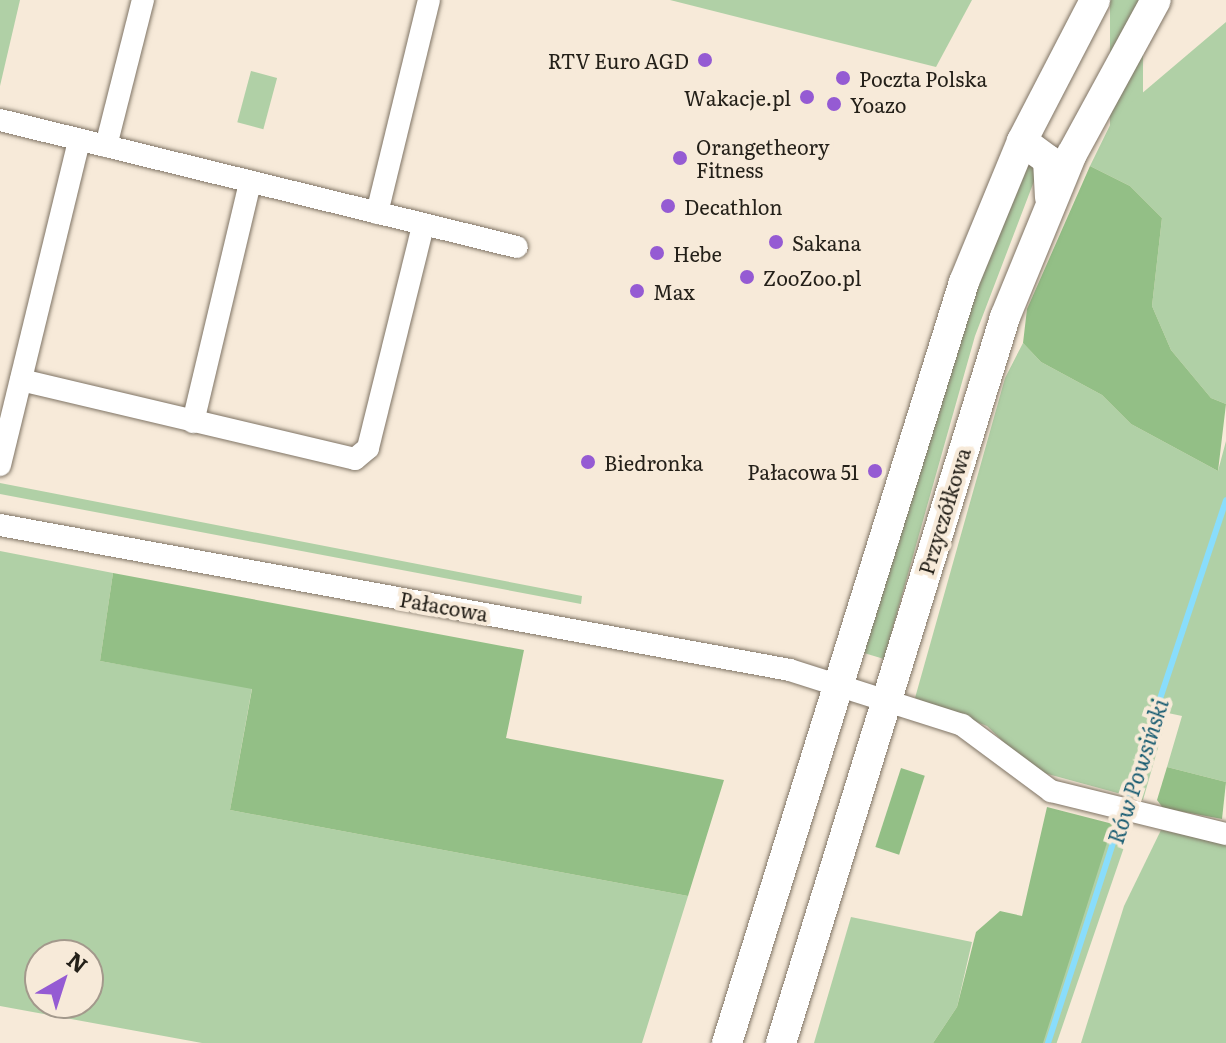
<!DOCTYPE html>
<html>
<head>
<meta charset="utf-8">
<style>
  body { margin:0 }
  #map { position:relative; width:1226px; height:1043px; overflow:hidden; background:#f7ead9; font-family:Literata,serif }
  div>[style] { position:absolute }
  .green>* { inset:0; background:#b0d0a6; transform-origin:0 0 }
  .forest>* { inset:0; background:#93bf86; transform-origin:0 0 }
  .stream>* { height:6px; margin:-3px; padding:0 3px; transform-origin:3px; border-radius:3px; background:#89ddfc }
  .roads { filter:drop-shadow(0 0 2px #7f7465) drop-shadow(0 0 2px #7f7465) }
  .minor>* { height:22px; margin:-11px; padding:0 11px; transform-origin:11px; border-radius:11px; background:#fff }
  .secondary>* { height:30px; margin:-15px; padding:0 15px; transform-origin:15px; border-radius:15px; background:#fff }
  .dots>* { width:22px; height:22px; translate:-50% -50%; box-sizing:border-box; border:4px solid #f7ead9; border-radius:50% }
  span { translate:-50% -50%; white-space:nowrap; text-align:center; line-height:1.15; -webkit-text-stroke:8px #f7ead9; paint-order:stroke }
  .poi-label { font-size:20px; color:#242019 }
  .right { translate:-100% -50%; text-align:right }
  .left { translate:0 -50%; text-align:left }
  .street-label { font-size:20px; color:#242019 }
  .water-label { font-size:22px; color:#175b71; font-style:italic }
  .north { position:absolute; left:24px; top:939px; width:80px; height:80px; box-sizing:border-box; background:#f7ead9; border:2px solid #a3998c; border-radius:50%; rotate:39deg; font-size:22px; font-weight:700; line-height:32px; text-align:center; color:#242019 }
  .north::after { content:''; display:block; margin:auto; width:28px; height:36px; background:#955bd3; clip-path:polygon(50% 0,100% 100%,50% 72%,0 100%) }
</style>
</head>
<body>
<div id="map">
  <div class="green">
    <i style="clip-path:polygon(0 0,20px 0,0 86px)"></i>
    <i style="clip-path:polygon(670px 0,972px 0,936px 67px)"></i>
    <i style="left:1110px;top:0;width:33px;height:148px"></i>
    <i style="clip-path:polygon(1226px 22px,1226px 404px,1211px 398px,1171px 350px,1152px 306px,1162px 218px,1130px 186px,1090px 166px,1114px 117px)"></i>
    <i style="left:251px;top:71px;width:27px;height:53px;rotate:15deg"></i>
    <i style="clip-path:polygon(1026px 162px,1033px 162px,1036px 176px,975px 336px,884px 659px,864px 653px,958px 338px)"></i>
    <i style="clip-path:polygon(1023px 343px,1041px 362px,1102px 395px,1131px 424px,1218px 471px,1226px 441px,1226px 782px,1167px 767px,1182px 716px,1168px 713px,1143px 800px,1033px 770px,987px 726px,915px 698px,1005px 378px)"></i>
    <i style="clip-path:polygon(0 483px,582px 596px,581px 604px,0 494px)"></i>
    <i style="clip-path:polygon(evenodd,0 551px,113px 573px,100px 661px,252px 688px,230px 810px,688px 896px,642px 1043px,202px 1043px,0 1006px,0 551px,40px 955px,88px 955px,88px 1003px,40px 1003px,40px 955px)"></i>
    <i style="left:1113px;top:824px;width:18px;height:230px;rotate:19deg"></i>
    <i style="clip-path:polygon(1161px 830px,1226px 844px,1226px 1043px,1081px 1043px,1124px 906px)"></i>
    <i style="clip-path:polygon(851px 917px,972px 942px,957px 1007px,933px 1043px,814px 1043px)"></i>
  </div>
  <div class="forest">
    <i style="clip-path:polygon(1090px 166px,1130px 186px,1162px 218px,1152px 306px,1171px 350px,1211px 398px,1226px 404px,1218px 471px,1131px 424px,1102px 395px,1041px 362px,1023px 343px,1027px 309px)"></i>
    <i style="clip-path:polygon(113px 573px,524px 650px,506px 738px,724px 780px,688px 896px,230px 810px,252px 689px,100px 661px)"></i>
    <i style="clip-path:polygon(1167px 767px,1226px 782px,1222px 819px,1163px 808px,1157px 800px)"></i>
    <i style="left:901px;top:768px;width:25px;height:83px;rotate:18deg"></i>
    <i style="clip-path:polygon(1047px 807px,1113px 824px,1043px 1043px,933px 1043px,957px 1007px,976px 932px,1000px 911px,1022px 916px)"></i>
  </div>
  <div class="stream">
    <i style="left:1125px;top:804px;width:320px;rotate:-71.6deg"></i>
    <i style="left:1048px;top:1043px;width:240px;rotate:-72deg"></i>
  </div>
  <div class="roads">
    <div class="minor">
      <i style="left:0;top:120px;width:532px;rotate:13.8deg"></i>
      <i style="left:106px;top:146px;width:151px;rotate:-75.8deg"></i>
      <i style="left:377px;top:213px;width:219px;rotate:-76.3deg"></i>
      <i style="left:21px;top:380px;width:343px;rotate:13.3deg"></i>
      <i style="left:355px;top:459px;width:17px;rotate:-40deg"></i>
      <i style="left:368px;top:448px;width:230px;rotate:-76.1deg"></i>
      <i style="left:193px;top:422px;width:247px;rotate:-76.6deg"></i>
      <i style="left:0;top:465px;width:334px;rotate:-76.3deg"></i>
      <i style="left:0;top:525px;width:803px;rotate:10.4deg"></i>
      <i style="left:790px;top:670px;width:181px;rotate:17.7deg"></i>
      <i style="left:962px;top:725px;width:111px;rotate:36.6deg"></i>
      <i style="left:1051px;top:791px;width:180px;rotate:13.8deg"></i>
    </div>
    <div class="secondary">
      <i style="left:1022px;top:141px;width:32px;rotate:36deg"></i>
      <i style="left:1048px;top:160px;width:37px;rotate:87deg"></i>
      <i style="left:727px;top:1043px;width:797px;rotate:-72.7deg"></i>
      <i style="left:964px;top:282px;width:152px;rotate:-67.6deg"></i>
      <i style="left:1022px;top:141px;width:159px;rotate:-62.6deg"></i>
      <i style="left:781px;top:1043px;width:760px;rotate:-72.85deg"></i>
      <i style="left:1005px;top:317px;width:176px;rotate:-67.7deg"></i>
      <i style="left:1072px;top:154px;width:175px;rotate:-61.4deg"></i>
    </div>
  </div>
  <div class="dots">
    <i style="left:705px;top:60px;background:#955bd3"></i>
    <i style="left:843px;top:78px;background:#955bd3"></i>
    <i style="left:807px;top:97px;background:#955bd3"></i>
    <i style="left:834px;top:104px;background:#955bd3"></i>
    <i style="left:680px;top:158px;background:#955bd3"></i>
    <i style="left:668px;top:206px;background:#955bd3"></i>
    <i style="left:776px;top:242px;background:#955bd3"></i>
    <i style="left:657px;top:253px;background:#955bd3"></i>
    <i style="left:747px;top:277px;background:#955bd3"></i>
    <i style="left:637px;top:291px;background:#955bd3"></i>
    <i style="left:588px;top:462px;background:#955bd3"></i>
    <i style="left:875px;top:471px;background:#955bd3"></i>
  </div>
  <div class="poi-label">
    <span class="right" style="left:689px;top:60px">RTV Euro AGD</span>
    <span class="left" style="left:859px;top:78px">Poczta Polska</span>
    <span class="right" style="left:791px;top:97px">Wakacje.pl</span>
    <span class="left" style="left:850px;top:104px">Yoazo</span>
    <span class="left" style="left:696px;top:158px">Orangetheory<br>Fitness</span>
    <span class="left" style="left:684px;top:206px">Decathlon</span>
    <span class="left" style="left:792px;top:242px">Sakana</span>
    <span class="left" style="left:673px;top:253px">Hebe</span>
    <span class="left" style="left:763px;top:277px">ZooZoo.pl</span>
    <span class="left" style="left:653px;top:291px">Max</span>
    <span class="left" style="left:604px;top:462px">Biedronka</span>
    <span class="right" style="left:859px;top:471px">Pałacowa 51</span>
  </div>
  <div class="street-label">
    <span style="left:944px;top:511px;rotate:-73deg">Przyczółkowa</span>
    <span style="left:444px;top:606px;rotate:10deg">Pałacowa</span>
  </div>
  <div class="water-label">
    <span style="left:1137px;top:771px;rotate:-72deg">Rów Powsiński</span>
  </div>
  <div class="north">N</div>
</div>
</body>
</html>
